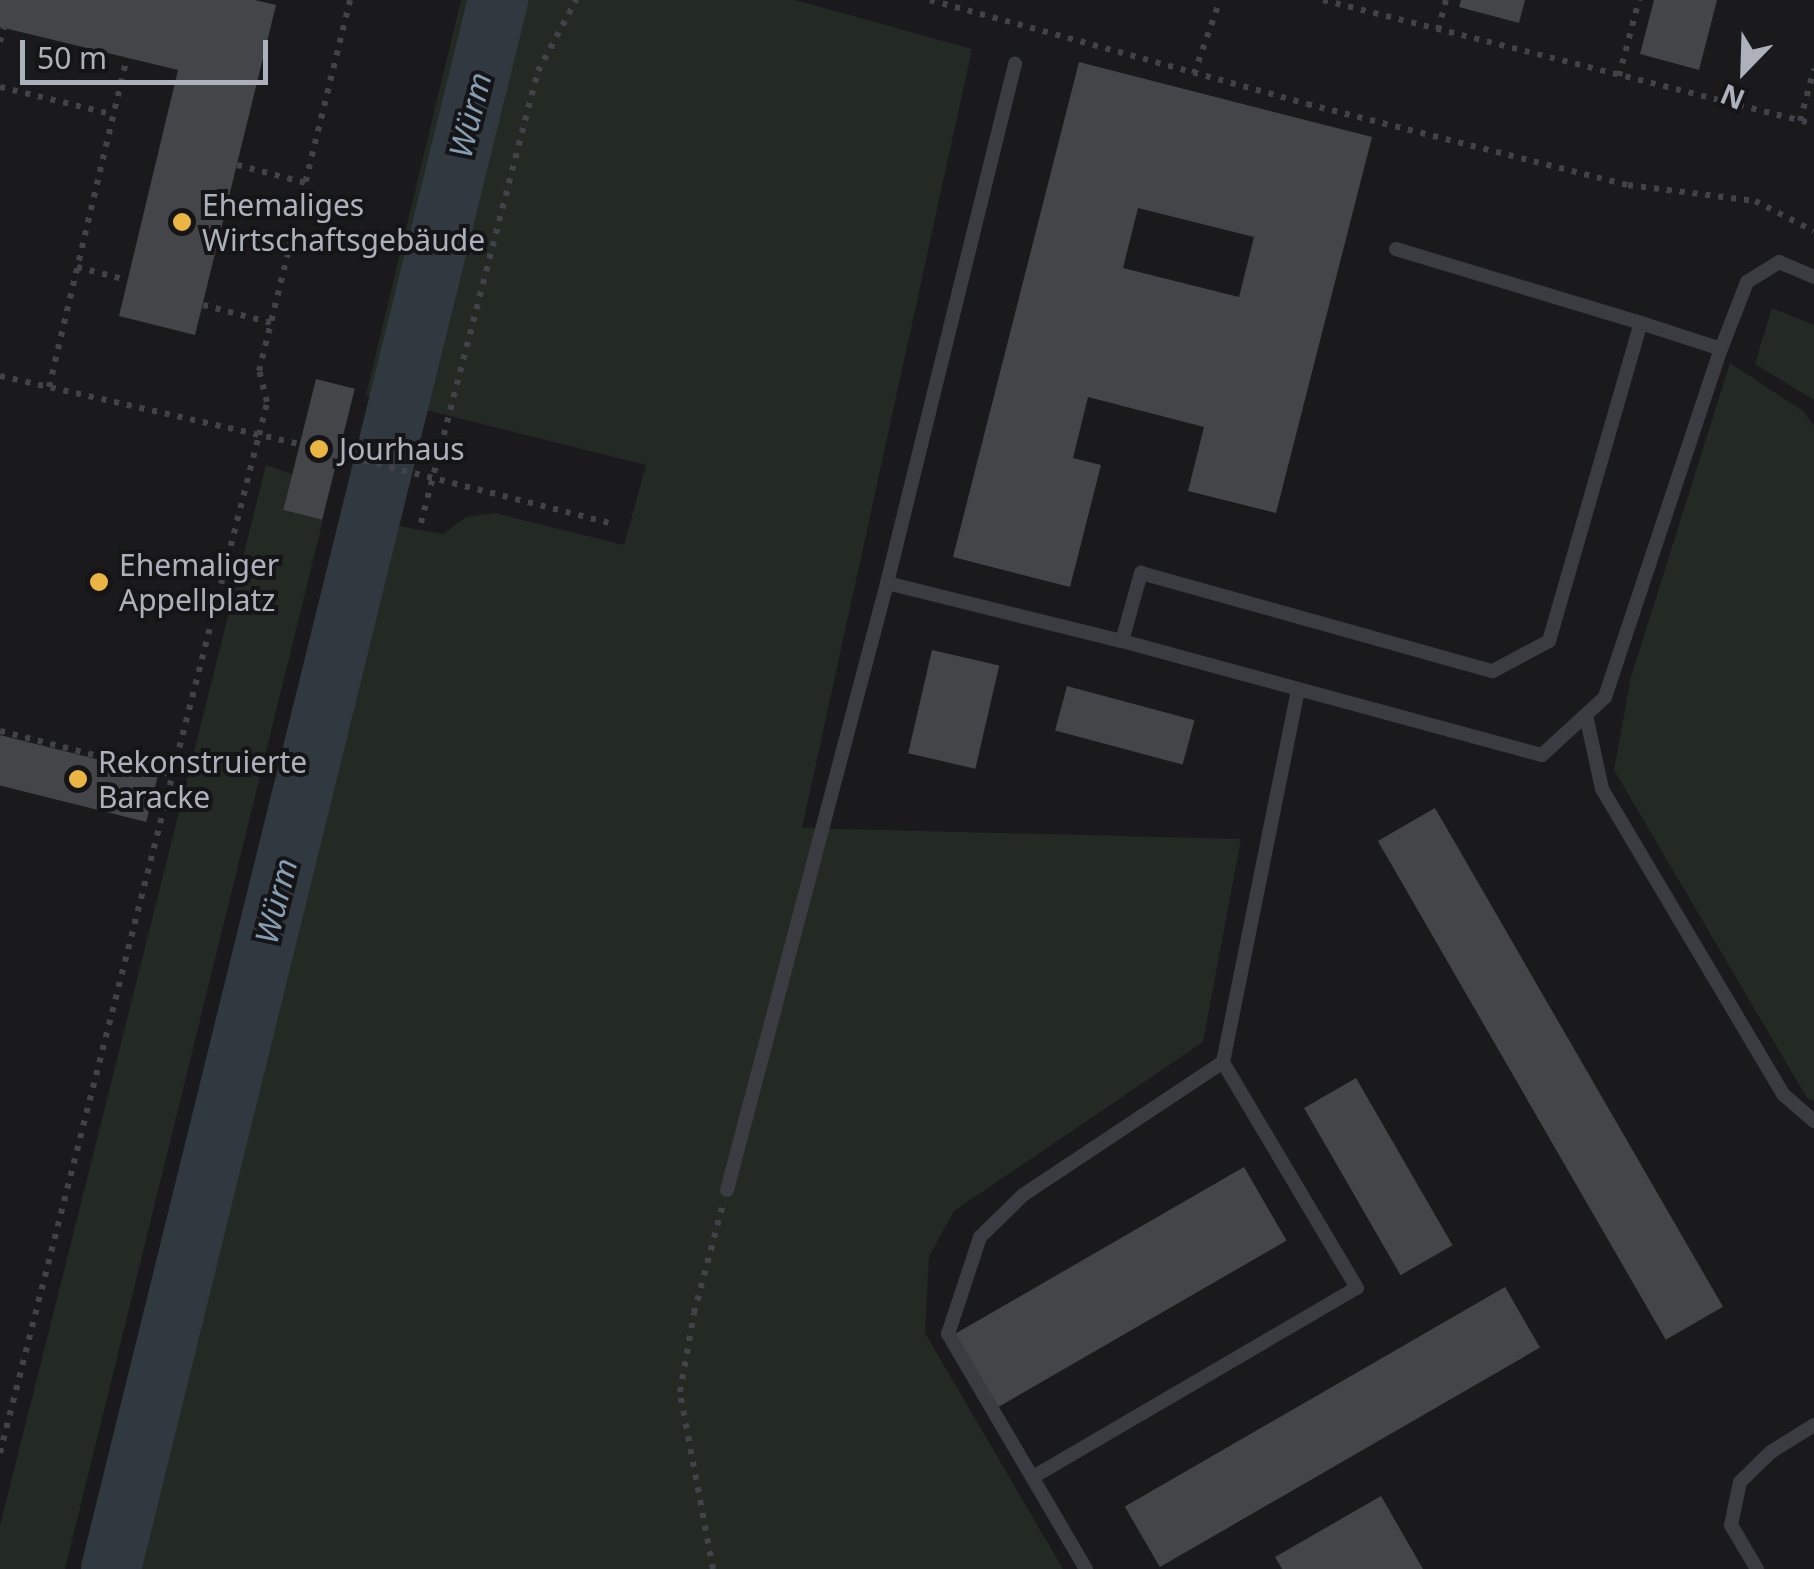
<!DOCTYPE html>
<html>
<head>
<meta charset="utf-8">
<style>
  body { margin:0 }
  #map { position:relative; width:1814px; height:1569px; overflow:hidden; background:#1a1a1c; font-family:"Noto Sans",sans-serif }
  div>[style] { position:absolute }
  .green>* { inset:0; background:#222a23 }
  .river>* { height:60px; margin:-30px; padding:0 30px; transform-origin:30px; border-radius:30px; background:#303840 }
  .building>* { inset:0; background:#444549; transform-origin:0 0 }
  .path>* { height:6px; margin-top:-3px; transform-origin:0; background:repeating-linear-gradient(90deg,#414348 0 5px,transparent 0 13px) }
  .lane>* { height:14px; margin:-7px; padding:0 7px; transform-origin:7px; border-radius:7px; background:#3b3c41 }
  .dots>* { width:28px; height:28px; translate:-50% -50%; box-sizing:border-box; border:5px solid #151517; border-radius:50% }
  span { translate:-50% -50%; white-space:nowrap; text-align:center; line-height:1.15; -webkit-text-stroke:8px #151517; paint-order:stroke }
  .poi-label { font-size:30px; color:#adb1bb }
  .left { translate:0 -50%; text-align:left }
  .water-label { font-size:32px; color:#869eb4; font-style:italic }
  .north { position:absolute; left:1694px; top:20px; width:100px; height:100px; -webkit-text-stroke:8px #151517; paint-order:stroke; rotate:203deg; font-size:28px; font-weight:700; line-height:40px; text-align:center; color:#adb1bb }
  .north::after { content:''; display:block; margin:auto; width:35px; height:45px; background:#adb1bb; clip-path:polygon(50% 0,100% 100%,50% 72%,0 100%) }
  .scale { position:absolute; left:20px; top:40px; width:248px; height:45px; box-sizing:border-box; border:5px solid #adb1bb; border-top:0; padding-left:12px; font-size:30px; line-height:35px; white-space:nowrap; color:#adb1bb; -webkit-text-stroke:8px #151517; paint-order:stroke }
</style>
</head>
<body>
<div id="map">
  <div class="green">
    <i style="clip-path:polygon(461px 0,795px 0,972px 49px,802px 828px,1241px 839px,1203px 1042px,954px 1211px,929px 1256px,925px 1333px,1063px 1569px,82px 1569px,345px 516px,443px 534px,466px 517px,495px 513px,624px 545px,646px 465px,366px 395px)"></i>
    <i style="clip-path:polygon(1772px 308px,1814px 325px,1814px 400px,1755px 364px)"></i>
    <i style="clip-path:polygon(1730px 363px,1803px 411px,1814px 425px,1814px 1101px,1807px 1098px,1614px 770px,1631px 677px)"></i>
    <i style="clip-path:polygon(266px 465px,292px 474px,284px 510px,323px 520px,65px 1569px,0 1569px,0 1526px)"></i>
  </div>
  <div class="river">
    <i style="left:111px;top:1569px;width:1616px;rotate:-76.14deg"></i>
  </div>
  <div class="building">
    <i style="clip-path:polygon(0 0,255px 0,276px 5px,195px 335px,119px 316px,178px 70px,0 27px)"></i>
    <i style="clip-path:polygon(1461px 0,1525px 0,1519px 23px,1459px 7px)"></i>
    <i style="clip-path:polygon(1654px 0,1717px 0,1699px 70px,1640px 54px)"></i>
    <i style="clip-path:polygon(evenodd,1079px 62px,1372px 137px,1276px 513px,1188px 491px,1204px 427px,1088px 397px,1073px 458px,1101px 465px,1070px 587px,953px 557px,1079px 62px,1138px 208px,1254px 237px,1239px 297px,1123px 268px,1138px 208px)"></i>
    <i style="left:316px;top:379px;width:40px;height:135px;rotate:14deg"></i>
    <i style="left:932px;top:650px;width:69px;height:106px;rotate:13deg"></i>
    <i style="left:1067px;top:686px;width:132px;height:46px;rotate:15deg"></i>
    <i style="left:0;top:735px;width:163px;height:49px;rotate:14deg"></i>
    <i style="left:1435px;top:808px;width:576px;height:66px;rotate:60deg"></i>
    <i style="left:1356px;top:1078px;width:193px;height:60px;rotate:60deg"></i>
    <i style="left:1244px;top:1167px;width:85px;height:334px;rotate:60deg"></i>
    <i style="left:1505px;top:1287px;width:70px;height:439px;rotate:60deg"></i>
    <i style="clip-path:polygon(1381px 1496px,1423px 1569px,1282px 1569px,1275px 1557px)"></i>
  </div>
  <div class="path">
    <i style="left:930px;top:0;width:391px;rotate:15.4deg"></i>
    <i style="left:1307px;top:104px;width:331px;rotate:14.2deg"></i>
    <i style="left:1628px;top:185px;width:128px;rotate:7.2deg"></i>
    <i style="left:1755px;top:201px;width:66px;rotate:27deg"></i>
    <i style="left:1323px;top:0;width:506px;rotate:14.17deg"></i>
    <i style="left:1438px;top:30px;width:31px;rotate:-75deg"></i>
    <i style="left:0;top:42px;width:15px;rotate:-74deg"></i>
    <i style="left:1194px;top:74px;width:78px;rotate:-70.6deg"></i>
    <i style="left:1619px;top:76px;width:79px;rotate:-75.3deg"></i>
    <i style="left:0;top:87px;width:115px;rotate:13.6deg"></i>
    <i style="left:1800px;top:121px;width:54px;rotate:-74.9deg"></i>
    <i style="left:237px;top:165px;width:71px;rotate:14.6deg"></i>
    <i style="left:77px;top:267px;width:52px;rotate:14.6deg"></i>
    <i style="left:203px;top:305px;width:71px;rotate:14.6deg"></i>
    <i style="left:0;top:376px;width:308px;rotate:12.8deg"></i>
    <i style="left:49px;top:387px;width:338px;rotate:-76.7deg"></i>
    <i style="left:339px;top:454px;width:279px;rotate:14.3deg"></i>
    <i style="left:421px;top:523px;width:467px;rotate:-75.5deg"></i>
    <i style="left:538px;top:71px;width:81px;rotate:-61.8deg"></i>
    <i style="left:0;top:731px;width:179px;rotate:14.3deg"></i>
    <i style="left:0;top:1453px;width:1050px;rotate:-75.73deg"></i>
    <i style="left:259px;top:435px;width:34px;rotate:-76deg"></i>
    <i style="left:267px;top:402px;width:32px;rotate:-104deg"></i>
    <i style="left:259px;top:371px;width:382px;rotate:-76.2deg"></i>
    <i style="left:713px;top:1569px;width:180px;rotate:-100.6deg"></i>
    <i style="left:680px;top:1392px;width:80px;rotate:-80deg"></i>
    <i style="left:694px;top:1313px;width:109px;rotate:-75.1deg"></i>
  </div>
  <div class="lane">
    <i style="left:1396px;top:249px;width:256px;rotate:16.8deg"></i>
    <i style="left:887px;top:583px;width:242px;rotate:13.9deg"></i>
    <i style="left:1122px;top:641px;width:71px;rotate:-74.4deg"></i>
    <i style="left:1141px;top:573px;width:365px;rotate:15.6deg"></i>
    <i style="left:1493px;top:671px;width:64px;rotate:-28.2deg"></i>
    <i style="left:1549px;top:641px;width:331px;rotate:-73.9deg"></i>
    <i style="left:1641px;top:323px;width:84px;rotate:18deg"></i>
    <i style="left:1721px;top:349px;width:72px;rotate:-68.8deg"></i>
    <i style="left:1747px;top:282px;width:38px;rotate:-32deg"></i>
    <i style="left:1779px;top:262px;width:38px;rotate:23deg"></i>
    <i style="left:1122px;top:641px;width:435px;rotate:15.2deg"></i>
    <i style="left:1542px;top:755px;width:86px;rotate:-42.6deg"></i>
    <i style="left:1605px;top:697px;width:367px;rotate:-71.6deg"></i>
    <i style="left:1586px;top:715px;width:76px;rotate:77.8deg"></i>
    <i style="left:1602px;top:789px;width:356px;rotate:59.3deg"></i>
    <i style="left:1784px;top:1095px;width:40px;rotate:41deg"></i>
    <i style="left:727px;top:1190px;width:628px;rotate:-75.23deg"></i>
    <i style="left:887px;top:583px;width:535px;rotate:-76.15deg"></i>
    <i style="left:1033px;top:1477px;width:375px;rotate:-30.3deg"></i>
    <i style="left:1357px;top:1288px;width:263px;rotate:-120.7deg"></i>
    <i style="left:1223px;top:1062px;width:379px;rotate:-78.6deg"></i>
    <i style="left:1086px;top:1569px;width:273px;rotate:-120.4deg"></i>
    <i style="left:948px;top:1334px;width:102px;rotate:-71.7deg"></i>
    <i style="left:980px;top:1237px;width:60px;rotate:-44.3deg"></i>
    <i style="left:1023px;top:1195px;width:240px;rotate:-33.6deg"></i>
    <i style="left:1757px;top:1569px;width:51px;rotate:-120.6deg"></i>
    <i style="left:1731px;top:1525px;width:44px;rotate:-78.2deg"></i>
    <i style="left:1740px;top:1482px;width:43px;rotate:-44.1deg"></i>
    <i style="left:1771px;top:1452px;width:51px;rotate:-32.1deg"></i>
  </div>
  <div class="dots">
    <i style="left:182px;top:222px;background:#ebb543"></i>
    <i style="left:319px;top:449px;background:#ebb543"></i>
    <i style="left:99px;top:582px;background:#ebb543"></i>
    <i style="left:78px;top:779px;background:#ebb543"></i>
  </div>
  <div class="poi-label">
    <span class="left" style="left:202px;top:222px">Ehemaliges<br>Wirtschaftsgebäude</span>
    <span class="left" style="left:339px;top:449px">Jourhaus</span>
    <span class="left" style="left:119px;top:582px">Ehemaliger<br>Appellplatz</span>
    <span class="left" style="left:98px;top:779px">Rekonstruierte<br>Baracke</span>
  </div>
  <div class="water-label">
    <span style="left:470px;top:115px;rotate:-76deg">Würm</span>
    <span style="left:276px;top:901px;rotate:-76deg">Würm</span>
  </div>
  <div class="north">N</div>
  <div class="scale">50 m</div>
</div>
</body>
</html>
